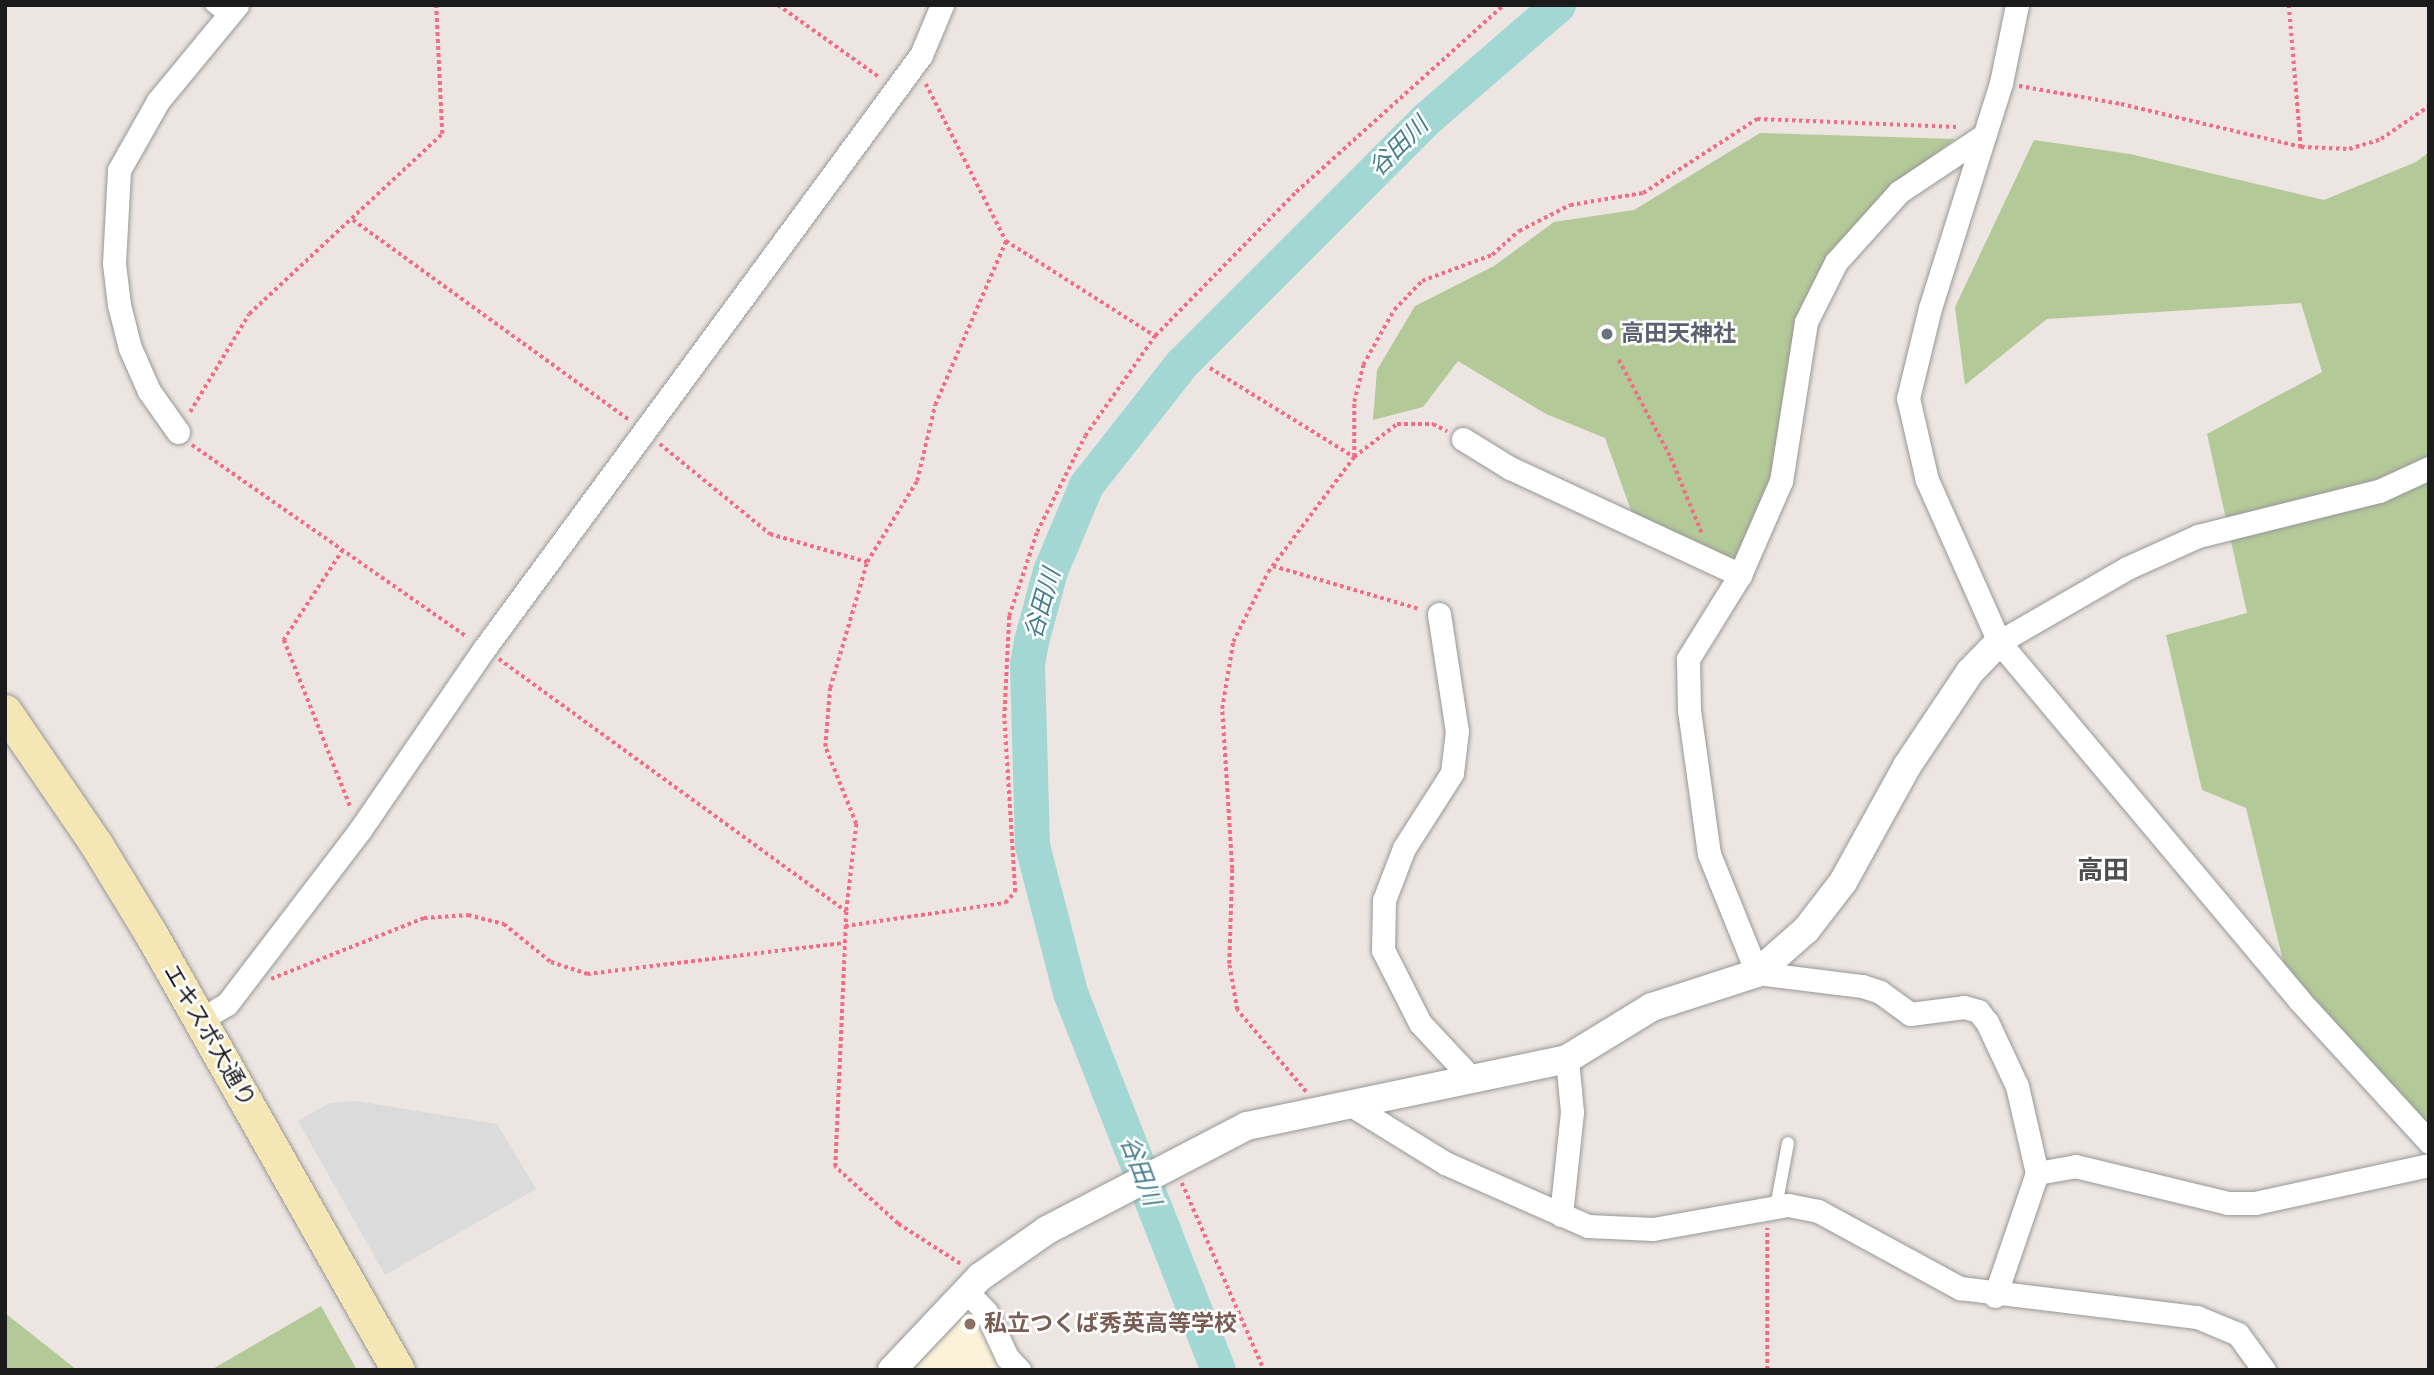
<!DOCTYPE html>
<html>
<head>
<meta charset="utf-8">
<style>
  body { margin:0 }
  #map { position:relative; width:2434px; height:1375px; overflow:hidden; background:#ece5e1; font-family:"Sofia Sans Condensed","Noto Sans JP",sans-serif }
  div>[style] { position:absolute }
  .education>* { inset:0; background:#fcf2d9 }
  .forest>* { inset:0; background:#b4c998 }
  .parking>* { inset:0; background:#dbdbdb }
  .river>* { height:35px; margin:-17.5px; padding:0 17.5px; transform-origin:17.5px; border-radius:17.5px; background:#a3d7d4 }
  .building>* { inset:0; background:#c3b6b5; transform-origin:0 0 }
  .path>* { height:3.5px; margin-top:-1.75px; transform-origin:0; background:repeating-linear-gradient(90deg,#f06d85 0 3.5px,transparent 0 7px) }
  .roads { filter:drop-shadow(0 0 2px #989898) drop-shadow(0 0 2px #989898) }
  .service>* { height:12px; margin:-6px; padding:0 6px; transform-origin:6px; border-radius:6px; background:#fff }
  .minor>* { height:23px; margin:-11.5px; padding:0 11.5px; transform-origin:11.5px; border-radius:11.5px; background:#fff }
  .tertiary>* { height:28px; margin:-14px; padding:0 14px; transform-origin:14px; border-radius:14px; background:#fff }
  .secondary>* { height:33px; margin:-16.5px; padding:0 16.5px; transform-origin:16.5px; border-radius:16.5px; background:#f5e6b6 }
  .dots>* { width:19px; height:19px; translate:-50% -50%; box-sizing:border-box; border:4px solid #fff; border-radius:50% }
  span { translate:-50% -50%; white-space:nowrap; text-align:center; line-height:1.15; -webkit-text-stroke:5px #fff; paint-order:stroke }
  .worship-label { font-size:23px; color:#5b616d; font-weight:700 }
  .left { translate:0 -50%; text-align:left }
  .street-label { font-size:23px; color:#1b1b1b }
  .education-label { font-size:23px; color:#785e54; font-weight:700 }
  .water-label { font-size:24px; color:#457e8d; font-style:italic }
  .quarter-label { font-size:26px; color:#4e4e4e; font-weight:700 }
  .frame { position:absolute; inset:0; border:7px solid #1b1b1b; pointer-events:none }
</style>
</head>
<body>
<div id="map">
  <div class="education">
    <i style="clip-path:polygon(975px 1306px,1011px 1370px,913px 1370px)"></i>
  </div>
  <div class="forest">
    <i style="clip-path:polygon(1760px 133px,1955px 139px,1891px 187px,1827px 259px,1776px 465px,1741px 566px,1633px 516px,1605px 438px,1546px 414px,1458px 361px,1423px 407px,1373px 420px,1377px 370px,1415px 306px,1494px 266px,1554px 222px,1634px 210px)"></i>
    <i style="clip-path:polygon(2034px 140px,2130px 154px,2324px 200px,2416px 162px,2429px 152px,2429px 1136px,2287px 977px,2246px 808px,2202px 790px,2166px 635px,2247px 613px,2207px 434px,2322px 372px,2301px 303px,2047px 319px,1965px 385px,1955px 307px)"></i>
    <i style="clip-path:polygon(321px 1306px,357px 1370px,211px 1370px)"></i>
    <i style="clip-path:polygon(5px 1313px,77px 1370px,5px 1370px)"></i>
  </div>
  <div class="parking">
    <i style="clip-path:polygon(356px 1101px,497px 1124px,536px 1189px,385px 1275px,298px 1121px,330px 1103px)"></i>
  </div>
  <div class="river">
    <i style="left:1218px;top:1370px;width:406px;rotate:-111.4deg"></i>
    <i style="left:1070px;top:992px;width:152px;rotate:-104.5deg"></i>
    <i style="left:1032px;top:845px;width:181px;rotate:-91.6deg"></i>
    <i style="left:1027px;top:664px;width:23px;rotate:-80deg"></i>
    <i style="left:1031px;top:641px;width:73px;rotate:-74.8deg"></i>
    <i style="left:1050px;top:571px;width:93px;rotate:-67.3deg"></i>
    <i style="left:1086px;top:485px;width:155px;rotate:-51.8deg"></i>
    <i style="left:1182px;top:363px;width:346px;rotate:-45deg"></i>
    <i style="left:1427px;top:118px;width:173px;rotate:-40.8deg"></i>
  </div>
  <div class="building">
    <i style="left:1610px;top:322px;width:20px;height:16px;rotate:66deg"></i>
  </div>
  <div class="path">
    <i style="left:778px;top:5px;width:124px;rotate:35.5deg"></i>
    <i style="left:2289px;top:5px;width:143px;rotate:85.2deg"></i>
    <i style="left:926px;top:84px;width:176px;rotate:63deg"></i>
    <i style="left:1006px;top:241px;width:177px;rotate:32.5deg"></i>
    <i style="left:2019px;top:86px;width:104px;rotate:10deg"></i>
    <i style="left:2121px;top:104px;width:185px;rotate:13.4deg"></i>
    <i style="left:2301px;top:147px;width:48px;rotate:2.4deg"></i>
    <i style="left:2349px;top:149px;width:34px;rotate:-17deg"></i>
    <i style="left:2381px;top:139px;width:58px;rotate:-34.5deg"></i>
    <i style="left:353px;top:220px;width:341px;rotate:35.9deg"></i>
    <i style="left:1619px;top:360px;width:111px;rotate:62deg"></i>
    <i style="left:1671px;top:458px;width:84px;rotate:67.7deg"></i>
    <i style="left:1210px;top:368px;width:169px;rotate:31.7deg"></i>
    <i style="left:190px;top:412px;width:114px;rotate:-59deg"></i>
    <i style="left:249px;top:314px;width:264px;rotate:-43deg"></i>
    <i style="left:442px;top:134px;width:129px;rotate:-92.7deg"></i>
    <i style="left:660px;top:444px;width:142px;rotate:39.3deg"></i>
    <i style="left:770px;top:534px;width:101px;rotate:16.1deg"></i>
    <i style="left:192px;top:445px;width:335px;rotate:34.9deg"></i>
    <i style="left:1354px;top:457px;width:55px;rotate:-90deg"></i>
    <i style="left:1354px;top:402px;width:38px;rotate:-76deg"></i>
    <i style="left:1363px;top:365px;width:63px;rotate:-60.6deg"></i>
    <i style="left:1394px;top:310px;width:40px;rotate:-46deg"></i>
    <i style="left:1422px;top:281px;width:75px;rotate:-20.4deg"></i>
    <i style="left:1492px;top:255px;width:36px;rotate:-42deg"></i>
    <i style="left:1519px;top:231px;width:57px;rotate:-27deg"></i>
    <i style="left:1570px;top:205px;width:74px;rotate:-9.3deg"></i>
    <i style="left:1643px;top:193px;width:136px;rotate:-33deg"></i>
    <i style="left:1757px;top:119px;width:200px;rotate:2.3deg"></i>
    <i style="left:343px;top:550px;width:108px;rotate:123.2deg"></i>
    <i style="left:284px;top:640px;width:181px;rotate:68.3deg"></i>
    <i style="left:1273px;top:566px;width:152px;rotate:16.4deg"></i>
    <i style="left:499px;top:659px;width:429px;rotate:36deg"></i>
    <i style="left:845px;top:926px;width:162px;rotate:-8.2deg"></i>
    <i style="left:1005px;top:903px;width:15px;rotate:-48deg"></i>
    <i style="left:1015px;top:892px;width:174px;rotate:-93.6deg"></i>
    <i style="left:1004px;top:718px;width:102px;rotate:-87.2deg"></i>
    <i style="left:1009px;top:616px;width:89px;rotate:-71.6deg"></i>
    <i style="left:1037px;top:532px;width:107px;rotate:-63.4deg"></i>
    <i style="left:1085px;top:436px;width:122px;rotate:-55deg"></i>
    <i style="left:1155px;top:336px;width:202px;rotate:-45.6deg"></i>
    <i style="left:1296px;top:192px;width:280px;rotate:-42deg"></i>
    <i style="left:271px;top:979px;width:165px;rotate:-21.7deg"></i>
    <i style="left:424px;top:918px;width:44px;rotate:-3.9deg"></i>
    <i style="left:468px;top:915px;width:37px;rotate:14deg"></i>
    <i style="left:504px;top:924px;width:60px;rotate:39deg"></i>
    <i style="left:551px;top:962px;width:38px;rotate:18deg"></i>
    <i style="left:587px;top:974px;width:259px;rotate:-6.9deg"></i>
    <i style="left:1306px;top:1092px;width:107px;rotate:-130.1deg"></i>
    <i style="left:1237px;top:1010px;width:47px;rotate:-99.9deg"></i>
    <i style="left:1229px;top:964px;width:95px;rotate:-88.2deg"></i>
    <i style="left:1232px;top:869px;width:160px;rotate:-93.6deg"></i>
    <i style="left:1222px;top:709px;width:68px;rotate:-80.7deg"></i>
    <i style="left:1233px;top:642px;width:78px;rotate:-63.4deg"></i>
    <i style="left:1268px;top:572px;width:144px;rotate:-53.2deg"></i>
    <i style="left:1354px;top:457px;width:54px;rotate:-37.5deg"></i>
    <i style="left:1397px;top:424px;width:36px"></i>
    <i style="left:1433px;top:424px;width:16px;rotate:27deg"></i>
    <i style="left:1182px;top:1183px;width:204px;rotate:66.3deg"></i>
    <i style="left:960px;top:1264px;width:74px;rotate:-147.2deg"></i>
    <i style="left:898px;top:1224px;width:85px;rotate:-137.9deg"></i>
    <i style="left:835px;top:1167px;width:256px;rotate:-87.5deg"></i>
    <i style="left:846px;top:911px;width:88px;rotate:-83.4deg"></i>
    <i style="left:856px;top:824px;width:83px;rotate:-111.9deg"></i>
    <i style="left:825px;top:747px;width:59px;rotate:-85.2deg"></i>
    <i style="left:830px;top:688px;width:131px;rotate:-73.6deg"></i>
    <i style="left:867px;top:562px;width:95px;rotate:-58.3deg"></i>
    <i style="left:917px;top:481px;width:78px;rotate:-76.7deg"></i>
    <i style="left:935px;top:405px;width:179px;rotate:-66.6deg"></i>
    <i style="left:1767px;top:1370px;width:142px;rotate:-90deg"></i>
  </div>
  <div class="roads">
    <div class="service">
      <i style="left:211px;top:5px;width:22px;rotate:39deg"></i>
      <i style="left:1776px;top:1207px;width:65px;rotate:-79.4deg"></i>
    </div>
    <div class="minor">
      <i style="left:2017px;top:5px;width:80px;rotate:101.6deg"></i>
      <i style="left:2001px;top:83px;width:236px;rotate:107.5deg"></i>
      <i style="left:1930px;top:308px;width:93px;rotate:103.7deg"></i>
      <i style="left:1908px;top:398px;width:84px;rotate:77deg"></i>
      <i style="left:1927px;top:480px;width:177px;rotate:66deg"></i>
      <i style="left:1999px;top:642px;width:468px;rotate:50deg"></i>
      <i style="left:2300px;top:1001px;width:191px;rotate:47.5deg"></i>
      <i style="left:1983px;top:136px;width:101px;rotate:146.3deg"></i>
      <i style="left:1899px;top:192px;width:94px;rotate:132deg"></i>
      <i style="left:1836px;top:262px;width:67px;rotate:116.6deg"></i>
      <i style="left:1806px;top:322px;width:161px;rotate:98.9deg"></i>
      <i style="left:1781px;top:481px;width:103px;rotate:113.6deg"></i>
      <i style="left:1740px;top:575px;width:99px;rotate:121.8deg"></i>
      <i style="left:1688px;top:659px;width:51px;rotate:88.9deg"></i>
      <i style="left:1689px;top:710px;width:145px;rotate:82.1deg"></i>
      <i style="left:1709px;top:854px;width:128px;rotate:68deg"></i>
      <i style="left:1757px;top:973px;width:106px;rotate:7.1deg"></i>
      <i style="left:1862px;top:986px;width:19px;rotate:18deg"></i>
      <i style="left:1880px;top:992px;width:37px;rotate:36deg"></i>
      <i style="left:1910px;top:1014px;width:54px;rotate:-7.4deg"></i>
      <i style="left:1964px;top:1007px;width:15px;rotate:16deg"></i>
      <i style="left:1978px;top:1011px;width:14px;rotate:51deg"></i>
      <i style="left:1987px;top:1022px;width:71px;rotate:64.9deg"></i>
      <i style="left:2017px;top:1086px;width:89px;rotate:77.1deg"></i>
      <i style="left:2037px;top:1173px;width:130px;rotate:108.9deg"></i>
      <i style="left:178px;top:432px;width:50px;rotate:-125.3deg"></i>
      <i style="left:149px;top:391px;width:47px;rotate:-113.8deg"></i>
      <i style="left:130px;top:348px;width:44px;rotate:-104.3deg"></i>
      <i style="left:119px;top:305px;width:42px;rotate:-96.8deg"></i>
      <i style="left:114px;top:263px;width:93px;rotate:-86.9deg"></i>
      <i style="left:119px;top:170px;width:79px;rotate:-60.5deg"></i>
      <i style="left:158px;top:101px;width:124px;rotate:-50.5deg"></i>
      <i style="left:1463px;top:439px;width:55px;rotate:31.7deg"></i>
      <i style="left:1510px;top:468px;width:254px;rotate:24.9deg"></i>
      <i style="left:1439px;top:614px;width:118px;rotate:81.3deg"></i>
      <i style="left:1457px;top:731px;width:42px;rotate:96.8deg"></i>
      <i style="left:1452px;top:773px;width:89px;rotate:122.6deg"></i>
      <i style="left:1404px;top:848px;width:56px;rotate:111deg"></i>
      <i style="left:1384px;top:900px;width:50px;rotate:91.1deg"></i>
      <i style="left:1383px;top:950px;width:82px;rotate:63.1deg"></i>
      <i style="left:1420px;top:1023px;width:76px;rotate:47.1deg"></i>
      <i style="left:1999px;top:642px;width:148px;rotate:-30deg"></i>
      <i style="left:2127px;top:568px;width:78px;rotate:-24.3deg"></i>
      <i style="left:2198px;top:536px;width:187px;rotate:-14deg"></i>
      <i style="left:2379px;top:491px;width:55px;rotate:-24.7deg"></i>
      <i style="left:200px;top:1020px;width:31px;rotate:-31deg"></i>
      <i style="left:227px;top:1004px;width:219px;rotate:-52.6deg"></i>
      <i style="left:360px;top:830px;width:219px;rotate:-55.6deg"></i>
      <i style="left:484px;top:649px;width:737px;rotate:-53.66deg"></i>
      <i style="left:921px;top:55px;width:54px;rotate:-67.2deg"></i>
      <i style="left:1348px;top:1103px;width:114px;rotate:31.7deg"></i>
      <i style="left:1445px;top:1163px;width:156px;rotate:23.8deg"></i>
      <i style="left:1588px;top:1226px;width:65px;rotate:2.6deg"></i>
      <i style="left:1653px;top:1229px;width:137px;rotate:-10.1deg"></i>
      <i style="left:1788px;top:1205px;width:31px;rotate:11deg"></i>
      <i style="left:1818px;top:1211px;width:162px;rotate:28.5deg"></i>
      <i style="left:1960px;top:1288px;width:239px;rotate:7deg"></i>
      <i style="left:2197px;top:1317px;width:44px;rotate:22.5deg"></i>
      <i style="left:2238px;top:1334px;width:44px;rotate:54.2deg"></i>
      <i style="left:2037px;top:1173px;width:39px;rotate:-10deg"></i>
      <i style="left:2075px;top:1166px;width:157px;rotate:13.6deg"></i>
      <i style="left:2228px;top:1203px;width:27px"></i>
      <i style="left:2255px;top:1203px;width:178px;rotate:-12.3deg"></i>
      <i style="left:1561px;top:1215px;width:104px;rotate:-83.9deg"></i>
      <i style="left:1572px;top:1112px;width:53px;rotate:-95.4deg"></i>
      <i style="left:966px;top:1291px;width:29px;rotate:46deg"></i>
      <i style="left:986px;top:1312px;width:50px;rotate:65deg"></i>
      <i style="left:1007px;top:1357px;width:18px;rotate:47deg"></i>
    </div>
    <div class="tertiary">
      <i style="left:892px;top:1370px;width:128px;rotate:-46.6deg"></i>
      <i style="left:980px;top:1277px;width:82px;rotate:-35deg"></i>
      <i style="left:1047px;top:1230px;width:225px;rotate:-27.5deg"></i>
      <i style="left:1247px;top:1126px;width:327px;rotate:-11.8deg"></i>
      <i style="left:1567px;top:1059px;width:100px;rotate:-31.5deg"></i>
      <i style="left:1652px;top:1007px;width:110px;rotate:-17.9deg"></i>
      <i style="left:1757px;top:973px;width:65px;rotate:-41.3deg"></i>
      <i style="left:1806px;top:930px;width:61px;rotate:-52.4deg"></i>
      <i style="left:1843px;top:882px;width:132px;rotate:-61.1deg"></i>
      <i style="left:1907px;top:766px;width:113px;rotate:-56.2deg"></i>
      <i style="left:1970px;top:672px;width:42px;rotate:-46deg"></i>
    </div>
    <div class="secondary">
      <i style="left:5px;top:711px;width:161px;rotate:55.6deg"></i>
      <i style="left:96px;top:844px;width:105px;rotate:58.6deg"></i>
      <i style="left:151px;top:934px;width:501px;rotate:60.47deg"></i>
    </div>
  </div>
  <div class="dots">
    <i style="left:1607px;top:334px;background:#6b7280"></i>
    <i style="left:970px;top:1324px;background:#8d6e63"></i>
  </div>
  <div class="worship-label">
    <span class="left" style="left:1621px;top:334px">高田天神社</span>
  </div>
  <div class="street-label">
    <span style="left:209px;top:1036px;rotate:60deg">エキスポ大通り</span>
  </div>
  <div class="education-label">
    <span class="left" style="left:984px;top:1324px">私立つくば秀英高等学校</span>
  </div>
  <div class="water-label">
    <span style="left:1399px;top:147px;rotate:-45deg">谷田川</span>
    <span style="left:1043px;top:604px;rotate:-74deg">谷田川</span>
    <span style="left:1140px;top:1171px;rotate:69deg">谷田川</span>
  </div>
  <div class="quarter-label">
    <span style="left:2103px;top:872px">高田</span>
  </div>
  <div class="frame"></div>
</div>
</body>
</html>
